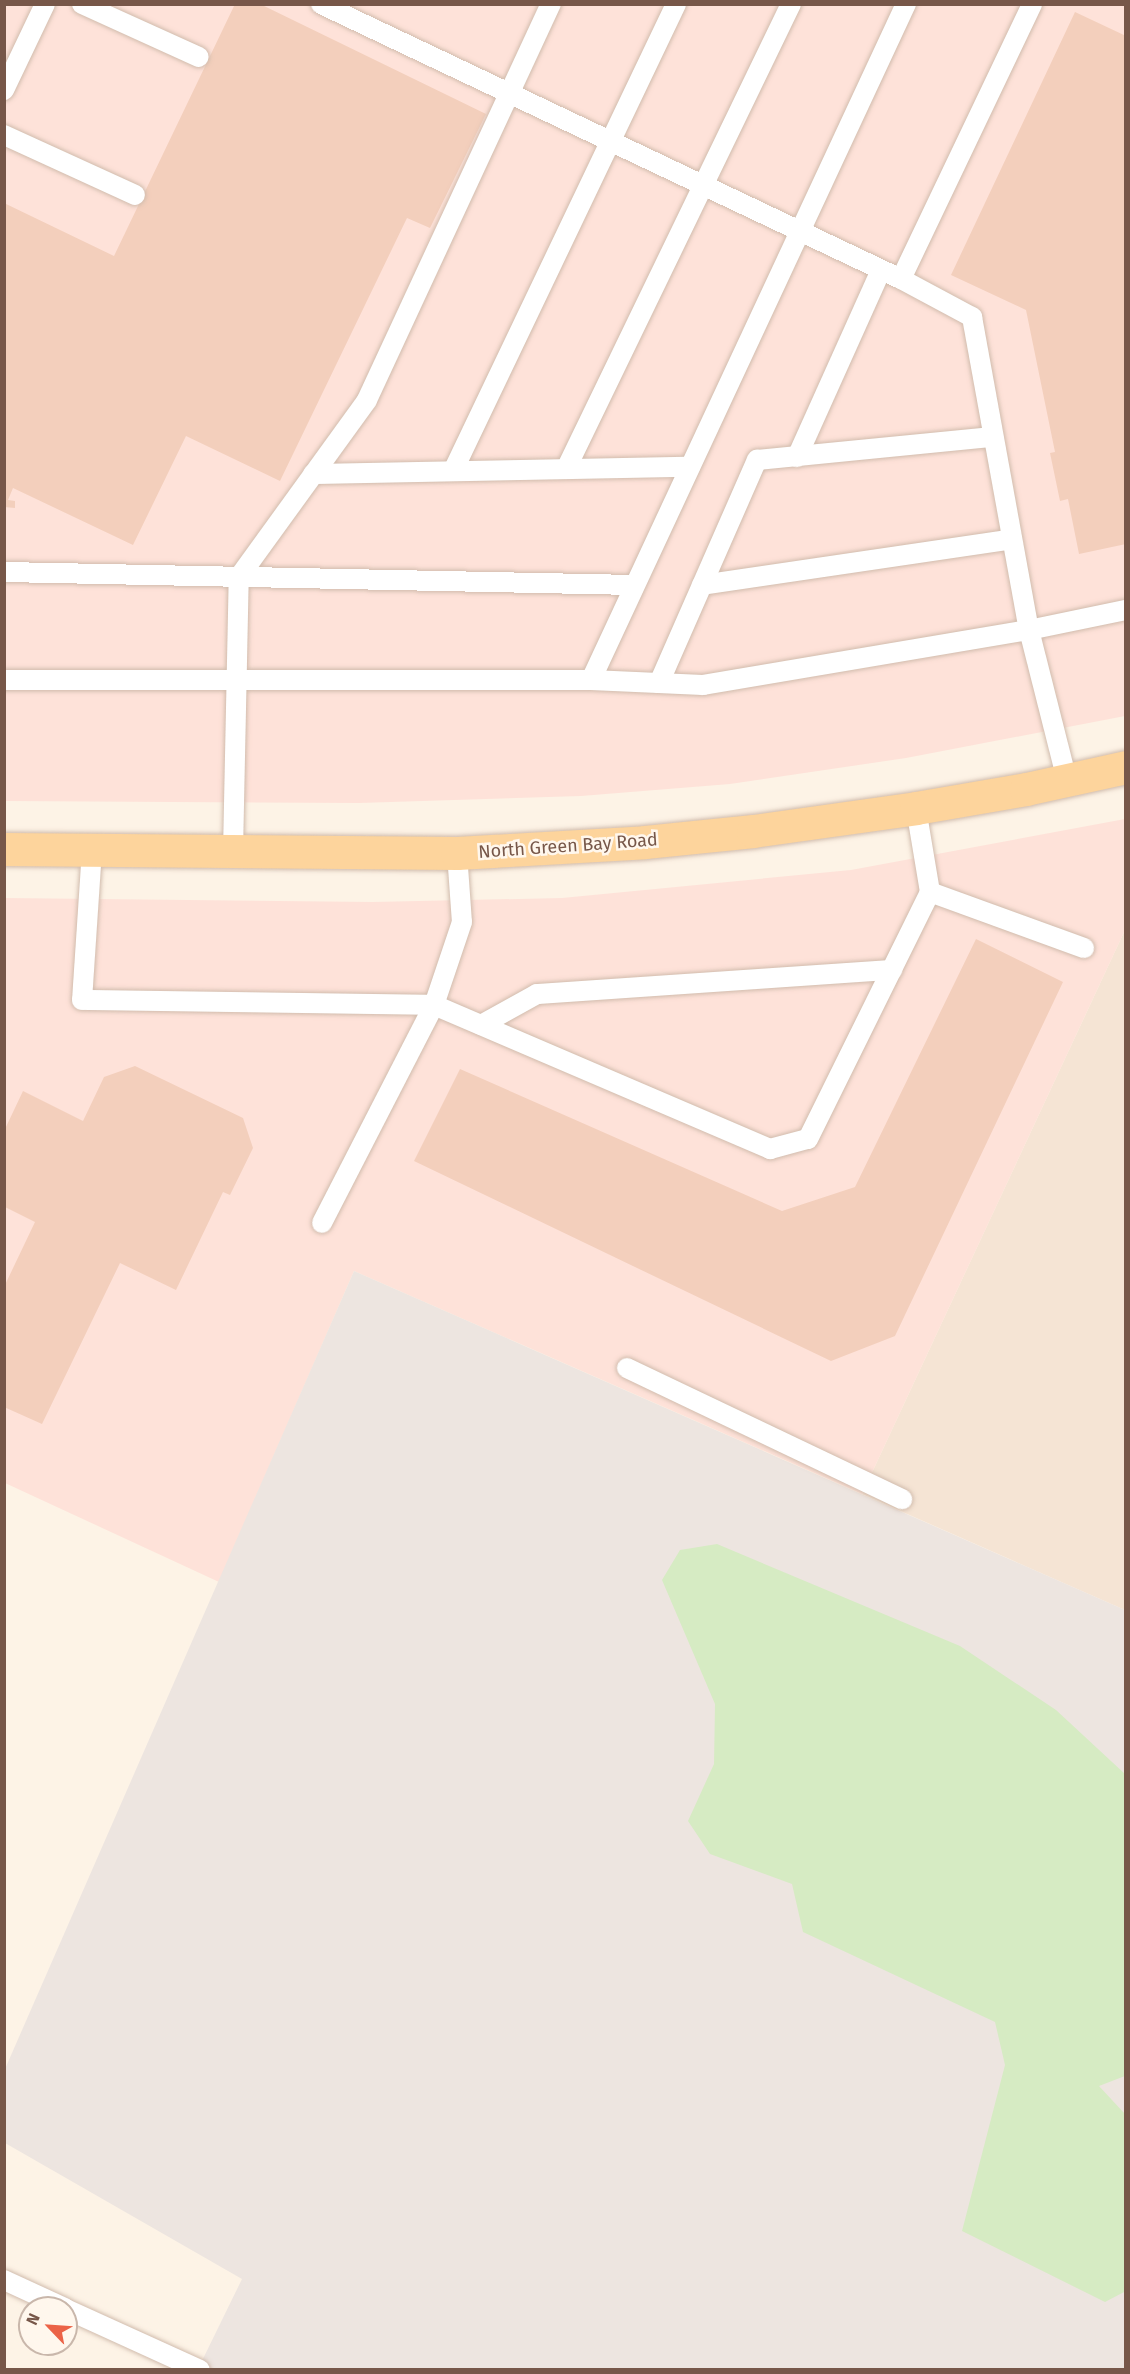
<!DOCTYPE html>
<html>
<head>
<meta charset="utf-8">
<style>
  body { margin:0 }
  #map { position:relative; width:1130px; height:2374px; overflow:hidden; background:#fdf3e6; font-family:"Fira Sans",sans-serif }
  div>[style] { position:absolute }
  .residential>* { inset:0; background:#f5e4d4 }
  .commercial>* { inset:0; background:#fee2d9 }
  .industrial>* { inset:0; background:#ede5e0 }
  .green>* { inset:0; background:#d6ebc3 }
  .building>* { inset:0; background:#f3cfbc }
  .roads { filter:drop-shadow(0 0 2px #d1bcad) drop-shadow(0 0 2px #d1bcad) }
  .lane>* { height:20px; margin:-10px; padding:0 10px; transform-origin:10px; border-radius:10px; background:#fff }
  .primary>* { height:33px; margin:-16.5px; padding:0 16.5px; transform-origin:16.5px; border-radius:16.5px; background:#fdd49c }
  span { translate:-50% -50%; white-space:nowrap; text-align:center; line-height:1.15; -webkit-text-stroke:5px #fff7ed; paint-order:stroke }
  .street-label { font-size:18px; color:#775749 }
  .frame { position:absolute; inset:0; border:6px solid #775749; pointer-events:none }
  .north { position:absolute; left:18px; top:2296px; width:60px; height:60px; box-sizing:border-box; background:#fff7ed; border:2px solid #c9b7ab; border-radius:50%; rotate:295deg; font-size:16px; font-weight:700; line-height:24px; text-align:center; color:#775749 }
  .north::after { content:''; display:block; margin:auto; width:21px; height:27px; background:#eb6347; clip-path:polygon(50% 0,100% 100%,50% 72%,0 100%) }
</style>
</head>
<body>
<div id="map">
  <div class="residential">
    <i style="clip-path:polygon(1125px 930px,1125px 1610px,862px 1494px)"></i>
  </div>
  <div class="commercial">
    <i style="clip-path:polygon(5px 5px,1125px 5px,1125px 716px,906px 758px,730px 784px,581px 796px,359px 803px,5px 801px)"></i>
    <i style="clip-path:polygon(1125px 819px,1125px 930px,862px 1494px,354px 1271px,219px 1582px,5px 1483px,5px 898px,373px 902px,562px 898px,851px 870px)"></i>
  </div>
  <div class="industrial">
    <i style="clip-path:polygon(354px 1271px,1125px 1610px,1125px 2369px,198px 2369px,242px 2279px,5px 2143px,5px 2069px)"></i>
  </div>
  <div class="green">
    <i style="clip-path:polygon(717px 1544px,960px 1646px,1056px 1710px,1125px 1774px,1125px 2076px,1099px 2086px,1125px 2114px,1126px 2291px,1105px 2302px,962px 2231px,1005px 2065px,995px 2022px,803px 1932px,792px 1884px,710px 1854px,688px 1821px,714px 1764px,715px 1704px,662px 1580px,680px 1550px)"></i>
  </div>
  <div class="building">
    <i style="clip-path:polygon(235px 4px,260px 4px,486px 114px,430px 228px,407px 218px,280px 481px,186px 436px,133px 545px,13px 488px,8px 500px,15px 501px,15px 508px,4px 507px,4px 203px,114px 256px)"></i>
    <i style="clip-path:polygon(1075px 12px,1126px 36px,1126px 544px,1079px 554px,1068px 499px,1060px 501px,1050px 453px,1055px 452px,1026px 310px,951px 275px)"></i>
    <i style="clip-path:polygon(976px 939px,1063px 982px,895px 1336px,831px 1361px,414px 1161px,460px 1069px,782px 1211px,855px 1187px)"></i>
    <i style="clip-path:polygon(135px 1066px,243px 1118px,253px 1148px,230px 1195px,223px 1192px,176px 1290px,120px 1263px,42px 1424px,4px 1407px,4px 1287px,35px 1222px,5px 1207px,5px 1129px,23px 1091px,83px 1121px,104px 1077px)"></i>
  </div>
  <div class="roads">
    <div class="lane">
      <i style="left:82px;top:4px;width:128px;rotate:24.4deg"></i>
      <i style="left:321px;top:4px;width:642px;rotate:25.37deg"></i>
      <i style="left:901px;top:279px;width:81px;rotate:28.2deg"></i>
      <i style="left:972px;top:317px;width:318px;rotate:79.7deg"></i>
      <i style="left:1029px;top:630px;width:155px;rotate:75.8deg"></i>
      <i style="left:4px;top:90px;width:95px;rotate:-64.5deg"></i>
      <i style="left:4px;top:135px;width:144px;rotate:24.6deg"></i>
      <i style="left:901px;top:279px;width:305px;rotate:-64.5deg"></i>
      <i style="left:797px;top:457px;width:205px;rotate:-65.8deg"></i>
      <i style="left:566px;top:469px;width:517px;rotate:-64.18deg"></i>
      <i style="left:453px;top:471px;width:518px;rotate:-64.47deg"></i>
      <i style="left:313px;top:474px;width:377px;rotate:-1.1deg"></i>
      <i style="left:4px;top:572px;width:630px;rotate:1.18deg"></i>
      <i style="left:702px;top:585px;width:313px;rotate:-8.4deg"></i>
      <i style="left:4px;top:680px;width:587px"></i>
      <i style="left:591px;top:680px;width:112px;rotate:2.6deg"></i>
      <i style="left:703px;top:685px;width:331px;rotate:-9.6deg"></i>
      <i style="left:1029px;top:630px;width:99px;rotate:-11.7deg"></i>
      <i style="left:591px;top:680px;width:746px;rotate:-65.02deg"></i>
      <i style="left:659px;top:683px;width:244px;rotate:-66.3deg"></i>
      <i style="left:757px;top:460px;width:237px;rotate:-5.6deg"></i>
      <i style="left:92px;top:850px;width:150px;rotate:93.8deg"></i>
      <i style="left:82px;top:1000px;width:352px;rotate:0.8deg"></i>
      <i style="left:434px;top:1005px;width:245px;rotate:117.2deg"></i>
      <i style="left:233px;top:852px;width:275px;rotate:-88.8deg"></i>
      <i style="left:239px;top:577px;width:218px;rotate:-54.1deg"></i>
      <i style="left:367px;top:400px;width:437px;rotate:-65.1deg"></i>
      <i style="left:457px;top:853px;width:69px;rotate:85.9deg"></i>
      <i style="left:462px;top:922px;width:88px;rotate:108.6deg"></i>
      <i style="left:434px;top:1005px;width:366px;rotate:23.2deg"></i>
      <i style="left:770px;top:1149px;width:39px;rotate:-15deg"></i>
      <i style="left:808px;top:1139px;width:275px;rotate:-63.7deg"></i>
      <i style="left:930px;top:892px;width:85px;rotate:-99.5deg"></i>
      <i style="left:930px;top:892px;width:164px;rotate:20deg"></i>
      <i style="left:481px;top:1025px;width:64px;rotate:-29deg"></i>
      <i style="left:537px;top:994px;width:356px;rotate:-3.9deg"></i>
      <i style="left:627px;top:1368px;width:305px;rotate:25.5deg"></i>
      <i style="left:4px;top:2280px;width:67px;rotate:24.7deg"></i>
      <i style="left:66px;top:2309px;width:147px;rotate:24.5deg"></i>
    </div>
    <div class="primary">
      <i style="left:4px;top:849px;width:453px;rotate:0.5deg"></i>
      <i style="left:457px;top:853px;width:188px;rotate:-3.3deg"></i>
      <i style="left:645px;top:842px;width:109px;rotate:-5.8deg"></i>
      <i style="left:753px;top:831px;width:165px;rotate:-8deg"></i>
      <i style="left:916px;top:808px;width:112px;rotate:-9.8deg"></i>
      <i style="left:1026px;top:789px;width:102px;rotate:-12.4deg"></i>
    </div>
  </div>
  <div class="street-label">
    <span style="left:568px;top:846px;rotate:-4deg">North Green Bay Road</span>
  </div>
  <div class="frame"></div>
  <div class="north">N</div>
</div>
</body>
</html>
